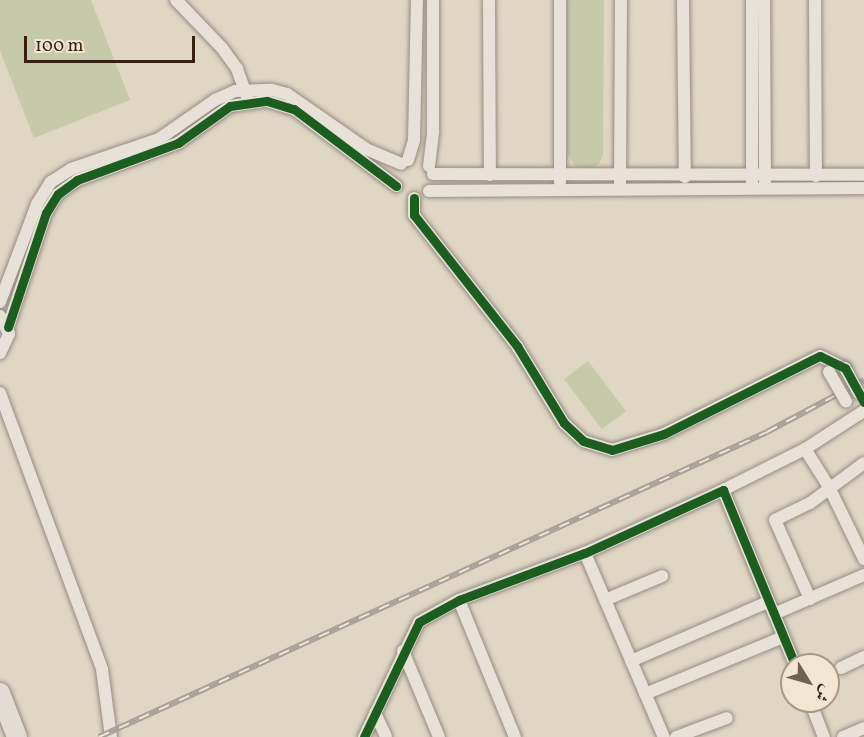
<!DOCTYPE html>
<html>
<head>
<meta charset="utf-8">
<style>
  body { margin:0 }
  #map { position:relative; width:864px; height:737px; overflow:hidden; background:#e0d6c4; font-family:Vollkorn,Amiri,serif }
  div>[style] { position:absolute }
  .green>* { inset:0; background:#c6caaa; transform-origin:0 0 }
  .roads { filter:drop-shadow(0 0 2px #948c80) drop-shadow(0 0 2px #948c80) }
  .minor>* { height:12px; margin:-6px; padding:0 6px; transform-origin:6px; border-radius:6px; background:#e7e1d8 }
  .primary>* { height:20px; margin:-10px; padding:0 10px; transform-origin:10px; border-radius:10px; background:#e2dcd2 }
  .rail>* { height:6px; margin-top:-3px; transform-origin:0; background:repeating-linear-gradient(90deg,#f2e6d2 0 11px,#a6a098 0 22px); box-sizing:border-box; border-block:2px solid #a6a098 }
  .bridges { filter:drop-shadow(0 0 2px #948c80) drop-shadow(0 0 2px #948c80) }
  .minor-bridge>* { height:12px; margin:-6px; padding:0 6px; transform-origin:6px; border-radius:6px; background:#e7e1d8 }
  .cycleway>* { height:9px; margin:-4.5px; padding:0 4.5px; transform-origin:4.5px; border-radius:4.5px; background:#1b5e20 }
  span { translate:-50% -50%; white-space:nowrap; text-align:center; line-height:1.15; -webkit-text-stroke:6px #f2e6d2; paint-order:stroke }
  .north { position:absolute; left:780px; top:653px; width:60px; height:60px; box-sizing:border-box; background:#f2e6d2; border:2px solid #a79785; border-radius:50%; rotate:127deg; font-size:16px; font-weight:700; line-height:24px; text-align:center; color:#362112 }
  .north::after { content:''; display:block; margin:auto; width:21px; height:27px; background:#726050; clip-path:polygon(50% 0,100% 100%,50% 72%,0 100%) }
  .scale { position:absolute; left:24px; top:36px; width:171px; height:27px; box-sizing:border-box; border:3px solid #362112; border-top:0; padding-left:8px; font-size:18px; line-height:21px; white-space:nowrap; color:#362112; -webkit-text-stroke:4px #f2e6d2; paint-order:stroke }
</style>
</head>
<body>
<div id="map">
  <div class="green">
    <i style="clip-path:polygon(0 0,91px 0,130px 100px,34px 138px,0 51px)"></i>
    <i style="clip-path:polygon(567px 0,604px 0,603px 155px,599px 164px,591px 168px,575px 166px,567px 153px)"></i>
    <i style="left:588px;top:361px;width:63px;height:30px;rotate:53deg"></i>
  </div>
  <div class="roads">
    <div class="minor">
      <i style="left:176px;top:0;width:66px;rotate:46.2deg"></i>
      <i style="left:222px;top:48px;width:26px;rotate:54deg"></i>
      <i style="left:237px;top:69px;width:30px;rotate:70deg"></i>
      <i style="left:489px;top:0;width:175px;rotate:89.7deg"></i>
      <i style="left:560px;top:0;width:182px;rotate:90deg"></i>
      <i style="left:683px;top:0;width:177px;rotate:89.4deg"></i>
      <i style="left:752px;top:0;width:182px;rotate:90deg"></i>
      <i style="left:764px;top:0;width:183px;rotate:89.7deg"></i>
      <i style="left:815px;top:0;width:176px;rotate:89.7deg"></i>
      <i style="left:408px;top:160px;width:21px;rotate:-73deg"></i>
      <i style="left:414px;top:140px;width:140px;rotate:-88.8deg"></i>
      <i style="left:429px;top:166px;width:35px;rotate:-83deg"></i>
      <i style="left:433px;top:131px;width:131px;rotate:-90deg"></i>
      <i style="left:433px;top:174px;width:431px;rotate:0.1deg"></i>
      <i style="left:620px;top:185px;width:185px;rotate:-89.7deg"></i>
      <i style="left:429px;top:191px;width:435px;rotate:-0.4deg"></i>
      <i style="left:414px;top:198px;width:17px;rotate:90deg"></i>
      <i style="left:414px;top:215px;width:167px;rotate:51.8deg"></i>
      <i style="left:517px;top:346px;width:90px;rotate:58.6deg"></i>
      <i style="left:564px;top:423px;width:26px;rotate:43deg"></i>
      <i style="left:583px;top:441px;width:30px;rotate:17deg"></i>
      <i style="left:612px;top:450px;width:54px;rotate:-17.1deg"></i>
      <i style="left:664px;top:434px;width:174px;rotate:-26.6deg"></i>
      <i style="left:820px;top:356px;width:28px;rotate:26deg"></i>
      <i style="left:0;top:302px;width:105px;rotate:-69.3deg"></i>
      <i style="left:37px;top:204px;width:26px;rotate:-58deg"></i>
      <i style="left:51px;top:182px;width:24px;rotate:-33deg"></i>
      <i style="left:71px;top:169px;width:93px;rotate:-18.8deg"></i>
      <i style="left:159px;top:139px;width:68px;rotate:-34.9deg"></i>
      <i style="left:215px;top:100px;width:22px;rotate:-24deg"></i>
      <i style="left:235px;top:91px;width:37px;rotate:-2deg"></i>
      <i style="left:272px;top:90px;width:16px;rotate:15deg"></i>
      <i style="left:287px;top:94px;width:96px;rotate:34.8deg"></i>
      <i style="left:366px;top:149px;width:38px;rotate:23deg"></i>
      <i style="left:0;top:316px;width:20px;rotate:63deg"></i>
      <i style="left:9px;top:334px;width:21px;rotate:115deg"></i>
      <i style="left:8px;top:327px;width:120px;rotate:-71.6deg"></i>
      <i style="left:46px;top:213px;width:22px;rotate:-58deg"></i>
      <i style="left:58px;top:194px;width:24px;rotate:-36deg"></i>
      <i style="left:77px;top:180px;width:108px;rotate:-20.1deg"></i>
      <i style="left:178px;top:143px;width:64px;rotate:-35.4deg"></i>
      <i style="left:230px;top:106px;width:37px;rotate:-8deg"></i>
      <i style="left:267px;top:101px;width:28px;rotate:17deg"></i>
      <i style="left:294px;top:109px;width:128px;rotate:37deg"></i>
      <i style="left:0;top:393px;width:294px;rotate:69.7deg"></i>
      <i style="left:102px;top:669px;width:69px;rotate:82.5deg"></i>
      <i style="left:805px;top:449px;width:70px;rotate:-32.8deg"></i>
      <i style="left:723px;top:490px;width:92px;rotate:-26.6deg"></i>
      <i style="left:805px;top:449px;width:45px;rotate:57.7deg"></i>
      <i style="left:829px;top:487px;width:80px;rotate:64.1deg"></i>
      <i style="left:585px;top:553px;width:200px;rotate:66.8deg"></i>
      <i style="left:810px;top:599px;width:86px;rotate:-113.9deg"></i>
      <i style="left:775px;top:520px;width:39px;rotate:-26deg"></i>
      <i style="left:810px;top:503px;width:67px;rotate:-36.5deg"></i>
      <i style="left:459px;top:600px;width:148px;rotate:67.8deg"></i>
      <i style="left:605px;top:600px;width:62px;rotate:-22.8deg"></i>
      <i style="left:774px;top:614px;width:98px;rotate:-23.4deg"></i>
      <i style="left:403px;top:651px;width:93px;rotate:67.3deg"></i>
      <i style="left:631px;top:661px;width:149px;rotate:-23.3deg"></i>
      <i style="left:841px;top:668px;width:25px;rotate:-26deg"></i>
      <i style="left:645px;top:694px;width:149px;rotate:-22.4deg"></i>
      <i style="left:810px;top:701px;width:39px;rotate:69deg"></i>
      <i style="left:375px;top:713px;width:26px;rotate:65deg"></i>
      <i style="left:364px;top:737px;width:127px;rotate:-64.4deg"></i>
      <i style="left:419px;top:622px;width:46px;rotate:-28.8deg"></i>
      <i style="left:459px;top:600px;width:134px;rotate:-20.5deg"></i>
      <i style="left:585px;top:553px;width:152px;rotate:-24.5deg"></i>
      <i style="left:723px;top:490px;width:189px;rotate:67.6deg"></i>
      <i style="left:676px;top:737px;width:54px;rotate:-20.4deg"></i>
      <i style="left:843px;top:737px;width:23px;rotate:-23deg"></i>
    </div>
    <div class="primary">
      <i style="left:0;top:693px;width:47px;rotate:68.9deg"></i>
    </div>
  </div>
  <div class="rail">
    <i style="left:99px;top:737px;width:734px;rotate:-24.54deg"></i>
    <i style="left:767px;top:432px;width:110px;rotate:-28.2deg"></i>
  </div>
  <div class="bridges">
    <div class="minor-bridge">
      <i style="left:845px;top:368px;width:29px;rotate:61deg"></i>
      <i style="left:829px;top:372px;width:34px;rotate:60deg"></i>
    </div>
  </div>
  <div class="cycleway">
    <i style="left:414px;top:198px;width:17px;rotate:90deg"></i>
    <i style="left:414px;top:215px;width:167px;rotate:51.8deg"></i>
    <i style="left:517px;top:346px;width:90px;rotate:58.6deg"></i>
    <i style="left:564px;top:423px;width:26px;rotate:43deg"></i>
    <i style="left:583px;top:441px;width:30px;rotate:17deg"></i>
    <i style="left:612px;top:450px;width:54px;rotate:-17.1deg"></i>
    <i style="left:664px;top:434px;width:174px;rotate:-26.6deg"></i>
    <i style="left:820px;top:356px;width:28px;rotate:26deg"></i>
    <i style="left:845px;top:368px;width:39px;rotate:61deg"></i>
    <i style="left:8px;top:327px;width:120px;rotate:-71.6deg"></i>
    <i style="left:46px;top:213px;width:22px;rotate:-58deg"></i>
    <i style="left:58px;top:194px;width:24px;rotate:-36deg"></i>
    <i style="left:77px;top:180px;width:108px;rotate:-20.1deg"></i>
    <i style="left:178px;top:143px;width:64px;rotate:-35.4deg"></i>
    <i style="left:230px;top:106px;width:37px;rotate:-8deg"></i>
    <i style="left:267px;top:101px;width:28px;rotate:17deg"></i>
    <i style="left:294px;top:109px;width:128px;rotate:37deg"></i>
    <i style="left:364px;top:737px;width:127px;rotate:-64.4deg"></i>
    <i style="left:419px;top:622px;width:46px;rotate:-28.8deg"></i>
    <i style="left:459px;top:600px;width:134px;rotate:-20.5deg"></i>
    <i style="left:585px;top:553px;width:152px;rotate:-24.5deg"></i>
    <i style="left:723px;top:490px;width:189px;rotate:67.6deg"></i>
  </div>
  <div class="north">ش</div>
  <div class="scale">100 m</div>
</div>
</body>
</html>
